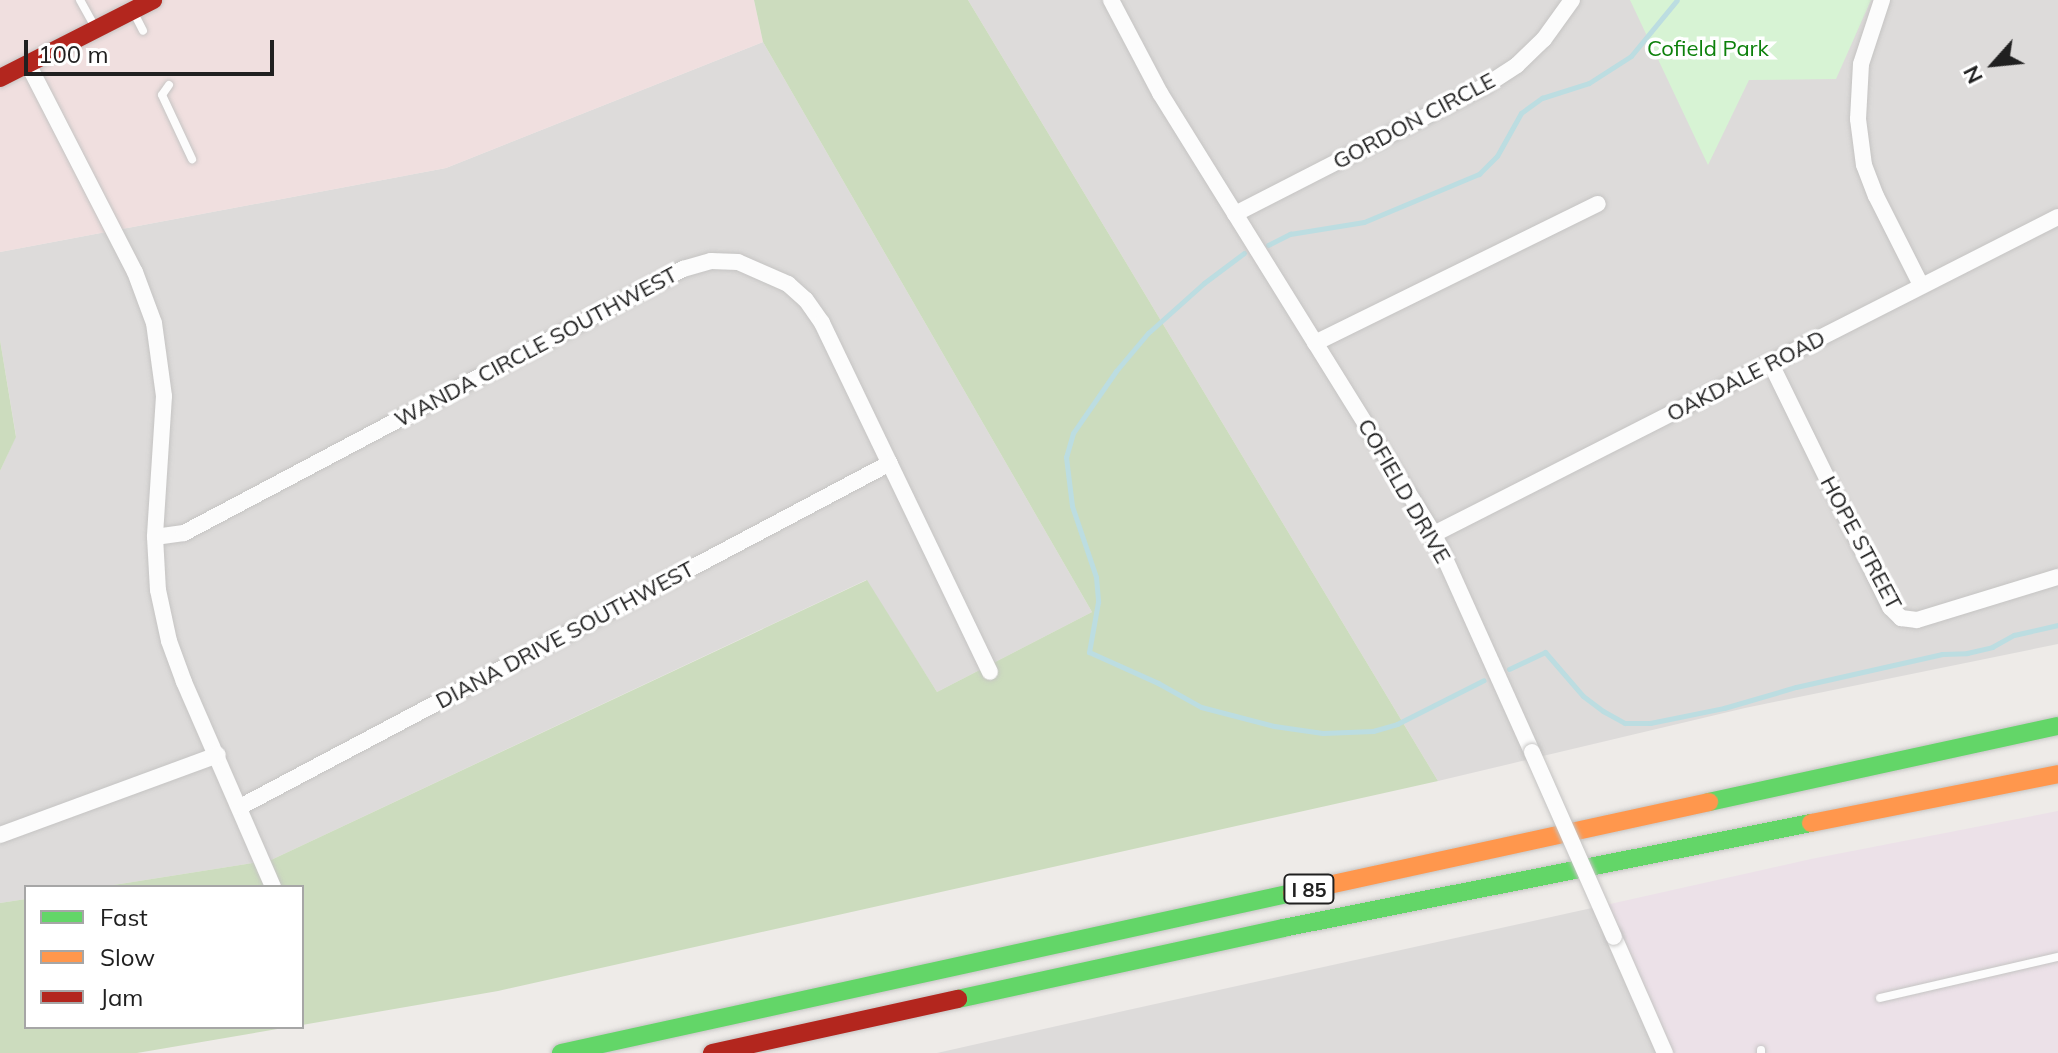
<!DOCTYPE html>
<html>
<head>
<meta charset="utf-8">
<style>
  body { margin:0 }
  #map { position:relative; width:2058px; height:1053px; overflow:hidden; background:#eeebe8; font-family:Mulish,sans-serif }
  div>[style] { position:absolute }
  .residential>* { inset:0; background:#dddbda }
  .commercial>* { inset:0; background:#f0dfdf }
  .industrial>* { inset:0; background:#ece1e8 }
  .forest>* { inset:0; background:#ccdcbe }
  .park>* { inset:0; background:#d7f3d4 }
  .stream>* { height:5px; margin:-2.5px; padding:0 2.5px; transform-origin:2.5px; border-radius:2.5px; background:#bcdde1 }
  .roads { filter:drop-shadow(0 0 2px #c5c4c3) drop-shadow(0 0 2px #c5c4c3) }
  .lane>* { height:8px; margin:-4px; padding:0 4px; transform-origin:4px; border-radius:4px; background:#fcfcfc }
  .street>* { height:16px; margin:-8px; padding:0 8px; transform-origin:8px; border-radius:8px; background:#fcfcfc }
  .fast>* { height:18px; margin:-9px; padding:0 9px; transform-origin:9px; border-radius:9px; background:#63d668 }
  .slow>* { height:18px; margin:-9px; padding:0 9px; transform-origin:9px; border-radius:9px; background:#ff974d }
  .jam>* { height:18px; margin:-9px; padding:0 9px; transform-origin:9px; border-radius:9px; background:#b3261e }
  .bridges { filter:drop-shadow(0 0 2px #c5c4c3) drop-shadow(0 0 2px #c5c4c3) }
  .street-bridge>* { height:16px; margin:-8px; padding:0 8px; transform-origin:8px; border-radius:8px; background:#fcfcfc }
  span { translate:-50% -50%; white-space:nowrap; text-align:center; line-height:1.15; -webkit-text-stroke:7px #fff; paint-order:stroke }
  .shield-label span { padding:2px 6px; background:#fff; border:2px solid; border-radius:6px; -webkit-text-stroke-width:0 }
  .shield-label { font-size:20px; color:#202020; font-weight:700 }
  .park-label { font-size:22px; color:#0d810b }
  .street-label { font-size:22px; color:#202020 }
  .legend { position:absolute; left:24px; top:885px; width:280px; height:144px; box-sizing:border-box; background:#fff; border:2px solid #a6a6a6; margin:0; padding:10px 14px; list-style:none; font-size:24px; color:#202020 }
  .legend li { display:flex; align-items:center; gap:16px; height:40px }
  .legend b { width:40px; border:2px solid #a6a6a6 }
  .north { position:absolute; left:1954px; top:24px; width:80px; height:80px; -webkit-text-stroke:6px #fff; paint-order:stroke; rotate:243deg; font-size:22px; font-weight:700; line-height:32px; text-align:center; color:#202020 }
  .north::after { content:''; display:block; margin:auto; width:28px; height:36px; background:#202020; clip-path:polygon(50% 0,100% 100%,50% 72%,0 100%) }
  .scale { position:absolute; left:24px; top:40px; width:250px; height:36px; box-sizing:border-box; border:4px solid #202020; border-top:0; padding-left:10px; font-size:24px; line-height:28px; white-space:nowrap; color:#202020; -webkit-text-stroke:6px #fff; paint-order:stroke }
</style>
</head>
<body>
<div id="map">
  <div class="residential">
    <i style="clip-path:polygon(968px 0,2058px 0,2058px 644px,1745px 708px,1438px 781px)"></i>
    <i style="clip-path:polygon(763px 42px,1092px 612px,937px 692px,866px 580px,271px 860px,101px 887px,26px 887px,26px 899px,0 903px,0 471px,16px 436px,0 340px,0 252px,446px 168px)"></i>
    <i style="clip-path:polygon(1601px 906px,1667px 1053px,937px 1053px,1128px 1010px)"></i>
  </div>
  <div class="commercial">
    <i style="clip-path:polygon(0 0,754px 0,763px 42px,446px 168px,0 252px)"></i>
  </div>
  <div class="industrial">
    <i style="clip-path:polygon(2058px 811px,2058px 1053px,1667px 1053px,1601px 906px,1811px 859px)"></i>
  </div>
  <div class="forest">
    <i style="clip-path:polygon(754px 0,968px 0,1438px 781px,498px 991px,302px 1025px,302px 887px,101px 887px,271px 860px,867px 580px,937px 692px,1092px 612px,763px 42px)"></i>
    <i style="clip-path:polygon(0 340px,16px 437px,0 471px)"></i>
    <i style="clip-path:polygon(26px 899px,26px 1027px,289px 1027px,137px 1053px,0 1053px,0 903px)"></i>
  </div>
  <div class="park">
    <i style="clip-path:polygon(1630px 0,1871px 0,1836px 79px,1749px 80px,1708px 165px)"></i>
  </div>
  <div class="stream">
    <i style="left:1268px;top:245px;width:25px;rotate:-27deg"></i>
    <i style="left:1290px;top:234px;width:75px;rotate:-9.2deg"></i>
    <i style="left:1364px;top:222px;width:125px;rotate:-22.7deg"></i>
    <i style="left:1479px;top:174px;width:25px;rotate:-45deg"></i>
    <i style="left:1497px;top:156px;width:49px;rotate:-60.8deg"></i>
    <i style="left:1521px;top:113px;width:26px;rotate:-36deg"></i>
    <i style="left:1542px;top:98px;width:49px;rotate:-17.7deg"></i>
    <i style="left:1589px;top:83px;width:50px;rotate:-32.7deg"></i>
    <i style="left:1631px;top:56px;width:72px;rotate:-50.6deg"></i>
    <i style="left:1244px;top:253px;width:50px;rotate:143.1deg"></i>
    <i style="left:1204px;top:283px;width:75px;rotate:138.2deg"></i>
    <i style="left:1148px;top:333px;width:50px;rotate:130.1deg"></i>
    <i style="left:1116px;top:371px;width:75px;rotate:124.7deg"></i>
    <i style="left:1073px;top:433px;width:25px;rotate:106deg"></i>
    <i style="left:1066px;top:457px;width:49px;rotate:83deg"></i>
    <i style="left:1072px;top:506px;width:75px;rotate:71.3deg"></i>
    <i style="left:1096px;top:577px;width:25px;rotate:85deg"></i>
    <i style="left:1098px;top:602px;width:51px;rotate:100.2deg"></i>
    <i style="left:1089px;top:652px;width:76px;rotate:24.2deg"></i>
    <i style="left:1158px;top:683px;width:49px;rotate:29.2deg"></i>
    <i style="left:1201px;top:707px;width:75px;rotate:14.6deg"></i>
    <i style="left:1274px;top:726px;width:49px;rotate:8.1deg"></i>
    <i style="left:1323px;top:733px;width:50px;rotate:-2.3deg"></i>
    <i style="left:1373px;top:731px;width:25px;rotate:-16deg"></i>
    <i style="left:1397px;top:724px;width:97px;rotate:-26.8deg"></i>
    <i style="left:1509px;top:669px;width:40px;rotate:-25deg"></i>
    <i style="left:1545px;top:652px;width:58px;rotate:49.2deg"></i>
    <i style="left:1583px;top:696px;width:25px;rotate:37deg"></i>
    <i style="left:1603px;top:711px;width:25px;rotate:29deg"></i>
    <i style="left:1625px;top:723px;width:25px"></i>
    <i style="left:1650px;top:723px;width:76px;rotate:-11.5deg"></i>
    <i style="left:1724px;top:708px;width:75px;rotate:-16.3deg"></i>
    <i style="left:1796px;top:687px;width:150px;rotate:-12.7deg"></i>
    <i style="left:1942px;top:654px;width:25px;rotate:-2deg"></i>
    <i style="left:1967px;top:653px;width:26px;rotate:-13deg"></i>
    <i style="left:1992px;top:647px;width:25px;rotate:-29deg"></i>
    <i style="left:2014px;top:635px;width:45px;rotate:-12.8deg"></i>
  </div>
  <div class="roads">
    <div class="lane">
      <i style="left:80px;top:0;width:29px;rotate:61deg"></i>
      <i style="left:133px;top:11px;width:22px;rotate:63deg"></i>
      <i style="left:169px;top:85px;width:12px;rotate:125deg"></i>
      <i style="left:162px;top:95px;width:71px;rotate:64.9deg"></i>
      <i style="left:1880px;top:998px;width:183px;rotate:-13deg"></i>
      <i style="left:1761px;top:1050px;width:3px;rotate:90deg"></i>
    </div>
    <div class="street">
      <i style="left:1111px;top:0;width:105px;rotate:62.2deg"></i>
      <i style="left:1160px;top:93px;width:519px;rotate:58.15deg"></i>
      <i style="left:1434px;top:534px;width:239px;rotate:65.8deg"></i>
      <i style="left:1882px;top:0;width:67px;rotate:108.2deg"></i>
      <i style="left:1861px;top:64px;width:55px;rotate:93.1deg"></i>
      <i style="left:1858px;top:119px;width:46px;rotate:82.6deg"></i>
      <i style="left:1864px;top:165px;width:33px;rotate:69deg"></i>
      <i style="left:1876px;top:196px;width:100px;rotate:63.2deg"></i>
      <i style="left:28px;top:64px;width:234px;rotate:62.8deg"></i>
      <i style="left:135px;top:272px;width:54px;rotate:69.6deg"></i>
      <i style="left:154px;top:323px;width:74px;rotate:82.2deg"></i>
      <i style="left:164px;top:396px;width:141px;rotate:93.7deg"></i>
      <i style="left:155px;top:537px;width:53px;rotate:86.8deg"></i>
      <i style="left:158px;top:590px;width:52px;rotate:77.8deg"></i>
      <i style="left:169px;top:641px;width:44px;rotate:69.9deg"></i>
      <i style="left:184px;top:682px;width:223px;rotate:66.5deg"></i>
      <i style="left:1235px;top:214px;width:281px;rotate:-27.1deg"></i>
      <i style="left:1485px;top:86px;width:38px;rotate:-33deg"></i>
      <i style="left:1517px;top:65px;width:37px;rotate:-44deg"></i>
      <i style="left:1544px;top:39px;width:48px;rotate:-54.3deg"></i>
      <i style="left:1315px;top:343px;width:315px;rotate:-26.2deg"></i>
      <i style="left:1771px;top:364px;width:271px;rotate:63.9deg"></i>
      <i style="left:1890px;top:607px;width:16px;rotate:45deg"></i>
      <i style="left:1901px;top:618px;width:16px;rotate:7deg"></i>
      <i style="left:1917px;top:620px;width:147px;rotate:-17deg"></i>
      <i style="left:1434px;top:534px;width:700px;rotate:-26.93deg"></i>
      <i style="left:155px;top:537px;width:29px;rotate:-8deg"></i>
      <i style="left:184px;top:533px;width:565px;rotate:-27.88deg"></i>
      <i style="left:683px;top:269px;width:29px;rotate:-16deg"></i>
      <i style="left:711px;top:261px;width:27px;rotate:2deg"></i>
      <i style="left:738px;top:262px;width:55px;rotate:23.7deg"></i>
      <i style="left:788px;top:284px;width:24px;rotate:42deg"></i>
      <i style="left:806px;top:300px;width:28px;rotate:55deg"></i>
      <i style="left:822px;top:323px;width:387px;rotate:64.3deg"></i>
      <i style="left:240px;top:807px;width:735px;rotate:-27.89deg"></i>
      <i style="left:0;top:835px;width:232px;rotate:-20.2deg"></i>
      <i style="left:1614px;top:937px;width:127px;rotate:66.3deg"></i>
    </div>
    <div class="fast">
      <i style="left:1709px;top:802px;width:357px;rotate:-12.3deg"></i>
      <i style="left:958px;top:999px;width:333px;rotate:-12.3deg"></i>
      <i style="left:1283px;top:928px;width:538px;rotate:-11.25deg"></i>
      <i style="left:561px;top:1053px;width:748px;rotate:-12.35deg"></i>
    </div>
    <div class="slow">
      <i style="left:1811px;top:823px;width:252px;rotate:-11.2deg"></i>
      <i style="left:1292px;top:893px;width:427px;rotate:-12.3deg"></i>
    </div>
    <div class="jam">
      <i style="left:0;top:78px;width:172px;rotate:-27deg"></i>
      <i style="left:712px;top:1053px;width:252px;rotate:-12.4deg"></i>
    </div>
  </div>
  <div class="bridges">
    <div class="street-bridge">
      <i style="left:1532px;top:752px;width:202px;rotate:66.1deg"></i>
    </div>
  </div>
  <div class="shield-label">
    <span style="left:1309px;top:889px">I 85</span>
  </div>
  <div class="park-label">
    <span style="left:1708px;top:49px">Cofield Park</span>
  </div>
  <div class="street-label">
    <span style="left:1414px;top:121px;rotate:-28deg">GORDON CIRCLE</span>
    <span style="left:536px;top:347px;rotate:-28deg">WANDA CIRCLE SOUTHWEST</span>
    <span style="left:1746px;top:376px;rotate:-27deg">OAKDALE ROAD</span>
    <span style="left:1404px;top:491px;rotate:60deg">COFIELD DRIVE</span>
    <span style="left:1861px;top:543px;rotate:62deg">HOPE STREET</span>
    <span style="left:565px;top:635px;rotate:-28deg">DIANA DRIVE SOUTHWEST</span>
  </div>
  <ul class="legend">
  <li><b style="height:10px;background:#63d668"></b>Fast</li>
  <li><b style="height:10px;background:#ff974d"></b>Slow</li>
  <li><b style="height:10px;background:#b3261e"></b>Jam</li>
  </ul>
  <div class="north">N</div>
  <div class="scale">100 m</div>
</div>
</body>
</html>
